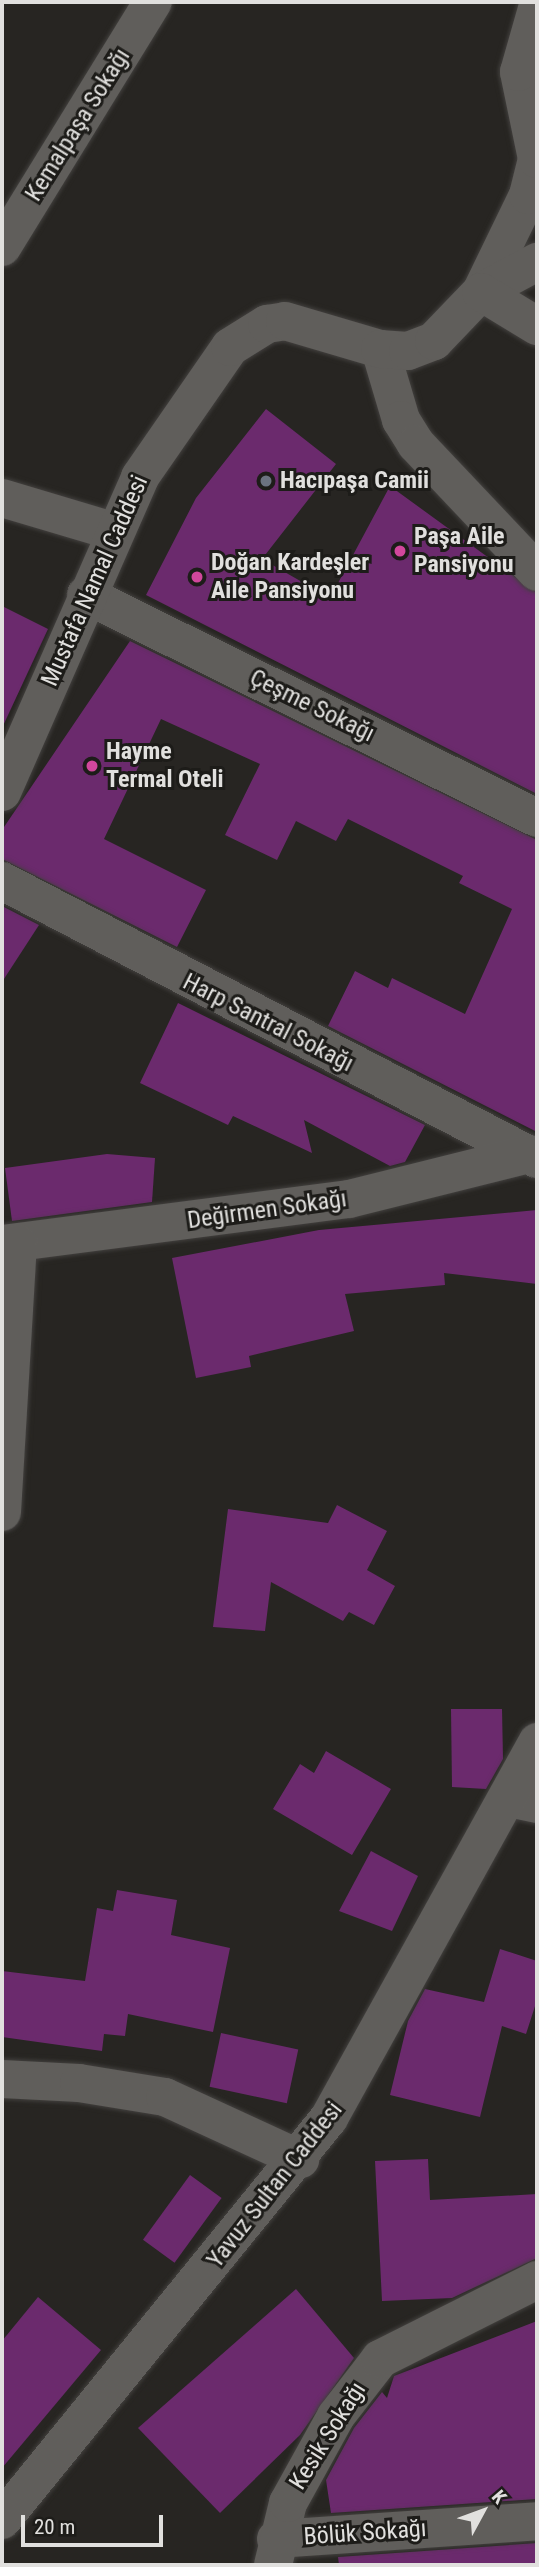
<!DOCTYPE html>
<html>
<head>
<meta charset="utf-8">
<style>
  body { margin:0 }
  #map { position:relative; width:539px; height:2567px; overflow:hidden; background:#272522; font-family:"Roboto Condensed",sans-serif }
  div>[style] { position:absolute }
  .building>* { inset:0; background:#6b2a6d; transform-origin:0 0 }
  .roads { filter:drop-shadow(0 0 2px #42403e) drop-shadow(0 0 2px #42403e) }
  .minor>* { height:38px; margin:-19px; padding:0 19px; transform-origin:19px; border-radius:19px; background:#605e5b }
  .tertiary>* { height:38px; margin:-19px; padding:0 19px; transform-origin:19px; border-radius:19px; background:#605e5b }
  .dots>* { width:19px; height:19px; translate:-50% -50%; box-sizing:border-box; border:4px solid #1d1c19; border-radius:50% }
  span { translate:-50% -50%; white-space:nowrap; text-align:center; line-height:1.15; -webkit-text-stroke:6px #1d1c19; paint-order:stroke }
  .street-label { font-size:24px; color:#e1e0de }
  .poi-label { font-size:24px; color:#e1e0de; font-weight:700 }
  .left { translate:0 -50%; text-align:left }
  .frame { position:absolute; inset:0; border:4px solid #e1e0de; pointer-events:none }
  .north { position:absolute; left:448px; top:2476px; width:70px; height:70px; -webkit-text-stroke:5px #1d1c19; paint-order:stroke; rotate:49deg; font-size:19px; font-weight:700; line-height:28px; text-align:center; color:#e1e0de }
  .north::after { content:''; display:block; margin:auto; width:24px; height:32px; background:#e1e0de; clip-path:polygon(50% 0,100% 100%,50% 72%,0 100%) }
  .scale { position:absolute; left:21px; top:2515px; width:142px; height:32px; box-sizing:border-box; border:4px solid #e1e0de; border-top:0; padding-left:9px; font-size:21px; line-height:24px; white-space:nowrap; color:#e1e0de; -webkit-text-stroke:5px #1d1c19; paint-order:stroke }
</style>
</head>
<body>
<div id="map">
  <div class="building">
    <i style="clip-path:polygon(266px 409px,336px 464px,262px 559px,330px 598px,390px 486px,537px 593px,537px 794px,146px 595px,196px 498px)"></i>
    <i style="clip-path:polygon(2px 606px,48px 629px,2px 728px)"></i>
    <i style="clip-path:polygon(130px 641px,537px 840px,537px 1132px,328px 1026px,355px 971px,388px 988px,392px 978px,465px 1014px,512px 909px,459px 883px,463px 876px,348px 819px,336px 841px,296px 821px,277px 860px,225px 835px,260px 764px,161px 719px,104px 839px,206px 890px,177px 947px,2px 859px,2px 830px)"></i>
    <i style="clip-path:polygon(2px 906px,39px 925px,2px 982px)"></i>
    <i style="clip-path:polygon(178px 1003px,425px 1125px,405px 1162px,390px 1166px,304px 1120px,312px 1153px,233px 1116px,228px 1125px,140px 1083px)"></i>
    <i style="clip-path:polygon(107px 1154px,155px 1158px,152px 1202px,12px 1221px,5px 1168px)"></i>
    <i style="clip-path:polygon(537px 1210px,537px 1284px,444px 1273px,445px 1285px,345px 1294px,354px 1331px,249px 1356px,251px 1367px,196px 1378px,172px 1258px,319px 1230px)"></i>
    <i style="clip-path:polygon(337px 1505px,387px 1531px,367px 1570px,395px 1586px,374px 1625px,349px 1612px,343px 1621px,271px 1582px,265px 1631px,213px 1627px,228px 1509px,328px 1523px)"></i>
    <i style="clip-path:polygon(451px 1709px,502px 1709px,503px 1759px,486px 1789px,452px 1787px)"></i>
    <i style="clip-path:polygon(326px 1751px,391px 1789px,352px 1855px,273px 1809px,300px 1764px,314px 1773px)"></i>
    <i style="clip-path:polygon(371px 1851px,418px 1876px,392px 1931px,339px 1911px)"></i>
    <i style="clip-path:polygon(117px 1890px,177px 1900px,171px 1935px,230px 1948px,213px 2032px,128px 2014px,125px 2036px,104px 2034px,102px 2051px,2px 2037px,2px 1971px,85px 1981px,97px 1908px,113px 1911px)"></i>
    <i style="clip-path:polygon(500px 1949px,537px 1961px,537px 2000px,526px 2034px,502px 2026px,480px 2117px,390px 2095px,408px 2021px,425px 1989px,484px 2002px)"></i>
    <i style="left:221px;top:2033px;width:79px;height:55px;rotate:12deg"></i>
    <i style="clip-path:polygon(428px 2159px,430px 2200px,537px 2194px,537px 2258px,452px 2298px,382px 2301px,375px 2161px)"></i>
    <i style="left:190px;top:2175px;width:39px;height:80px;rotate:36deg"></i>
    <i style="clip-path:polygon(296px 2289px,354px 2358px,300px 2435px,220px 2513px,138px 2428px)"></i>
    <i style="clip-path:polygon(38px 2297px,101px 2350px,2px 2468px,2px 2341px)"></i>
    <i style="clip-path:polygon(537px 2321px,537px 2499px,331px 2513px,326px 2480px,354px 2428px,382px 2392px,387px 2398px,394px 2376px)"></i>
    <i style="clip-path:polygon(537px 2543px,537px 2565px,339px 2565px,338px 2557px)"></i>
  </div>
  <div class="roads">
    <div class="minor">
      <i style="left:2px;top:247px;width:288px;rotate:-58.4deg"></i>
      <i style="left:481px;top:292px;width:108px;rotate:-64.1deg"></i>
      <i style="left:528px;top:195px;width:37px;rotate:-76deg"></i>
      <i style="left:537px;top:159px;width:89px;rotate:-101.7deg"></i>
      <i style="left:519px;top:72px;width:66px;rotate:-74.1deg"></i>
      <i style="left:380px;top:349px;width:74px;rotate:73.5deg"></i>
      <i style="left:401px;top:420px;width:28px;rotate:58deg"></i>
      <i style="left:416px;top:444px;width:176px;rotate:46.6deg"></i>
      <i style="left:86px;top:595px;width:503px;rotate:26.31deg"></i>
      <i style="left:2px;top:881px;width:603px;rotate:27.46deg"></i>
      <i style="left:2px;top:1244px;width:350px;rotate:-7.4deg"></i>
      <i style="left:349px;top:1199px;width:186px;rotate:-14deg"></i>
      <i style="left:2px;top:1512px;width:269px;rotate:-86.6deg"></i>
      <i style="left:509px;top:1798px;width:29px;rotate:12deg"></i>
      <i style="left:2px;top:2079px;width:77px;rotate:3deg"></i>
      <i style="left:79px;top:2083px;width:87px;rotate:9.2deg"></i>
      <i style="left:165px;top:2097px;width:149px;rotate:24.7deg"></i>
      <i style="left:276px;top:2539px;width:262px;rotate:-3.9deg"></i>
      <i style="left:273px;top:2565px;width:64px;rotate:-76.4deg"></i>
      <i style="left:288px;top:2503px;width:99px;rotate:-61.1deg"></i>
      <i style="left:336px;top:2416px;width:72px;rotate:-52.3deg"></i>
      <i style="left:380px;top:2359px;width:176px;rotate:-26.7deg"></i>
    </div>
    <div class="tertiary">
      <i style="left:481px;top:292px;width:64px;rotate:-28.2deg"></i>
      <i style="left:2px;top:498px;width:116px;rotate:16.6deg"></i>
      <i style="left:2px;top:792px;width:344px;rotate:-66.3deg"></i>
      <i style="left:140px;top:477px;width:158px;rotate:-55.3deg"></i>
      <i style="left:230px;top:347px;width:44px;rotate:-31.9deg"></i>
      <i style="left:267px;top:324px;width:18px;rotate:-9deg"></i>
      <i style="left:285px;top:321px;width:99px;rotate:16.4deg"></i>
      <i style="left:380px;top:349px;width:28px;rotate:4deg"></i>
      <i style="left:408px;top:351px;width:28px;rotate:-21deg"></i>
      <i style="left:434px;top:341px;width:68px;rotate:-46.2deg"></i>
      <i style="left:481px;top:292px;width:66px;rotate:31.3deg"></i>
      <i style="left:2px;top:2520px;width:518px;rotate:-50.87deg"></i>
      <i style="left:329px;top:2118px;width:430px;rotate:-61deg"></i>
    </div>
  </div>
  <div class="dots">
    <i style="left:266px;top:481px;background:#6b7280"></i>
    <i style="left:400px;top:551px;background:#d1479c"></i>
    <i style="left:197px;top:577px;background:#d1479c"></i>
    <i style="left:92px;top:766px;background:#d1479c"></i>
  </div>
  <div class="street-label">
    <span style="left:78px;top:125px;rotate:-58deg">Kemalpaşa Sokağı</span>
    <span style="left:95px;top:581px;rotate:-66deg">Mustafa Namal Caddesi</span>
    <span style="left:312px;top:706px;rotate:26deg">Çeşme Sokağı</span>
    <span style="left:268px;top:1023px;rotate:27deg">Harp Santral Sokağı</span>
    <span style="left:267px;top:1210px;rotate:-8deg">Değirmen Sokağı</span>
    <span style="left:275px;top:2185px;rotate:-52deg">Yavuz Sultan Caddesi</span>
    <span style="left:328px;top:2436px;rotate:-58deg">Kesik Sokağı</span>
    <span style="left:365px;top:2533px;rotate:-4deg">Bölük Sokağı</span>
  </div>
  <div class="poi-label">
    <span class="left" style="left:280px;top:481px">Hacıpaşa Camii</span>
    <span class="left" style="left:414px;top:551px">Paşa Aile<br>Pansiyonu</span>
    <span class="left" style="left:211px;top:577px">Doğan Kardeşler<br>Aile Pansiyonu</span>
    <span class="left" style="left:106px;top:766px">Hayme<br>Termal Oteli</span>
  </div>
  <div class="frame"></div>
  <div class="north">K</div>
  <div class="scale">20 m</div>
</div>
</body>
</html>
